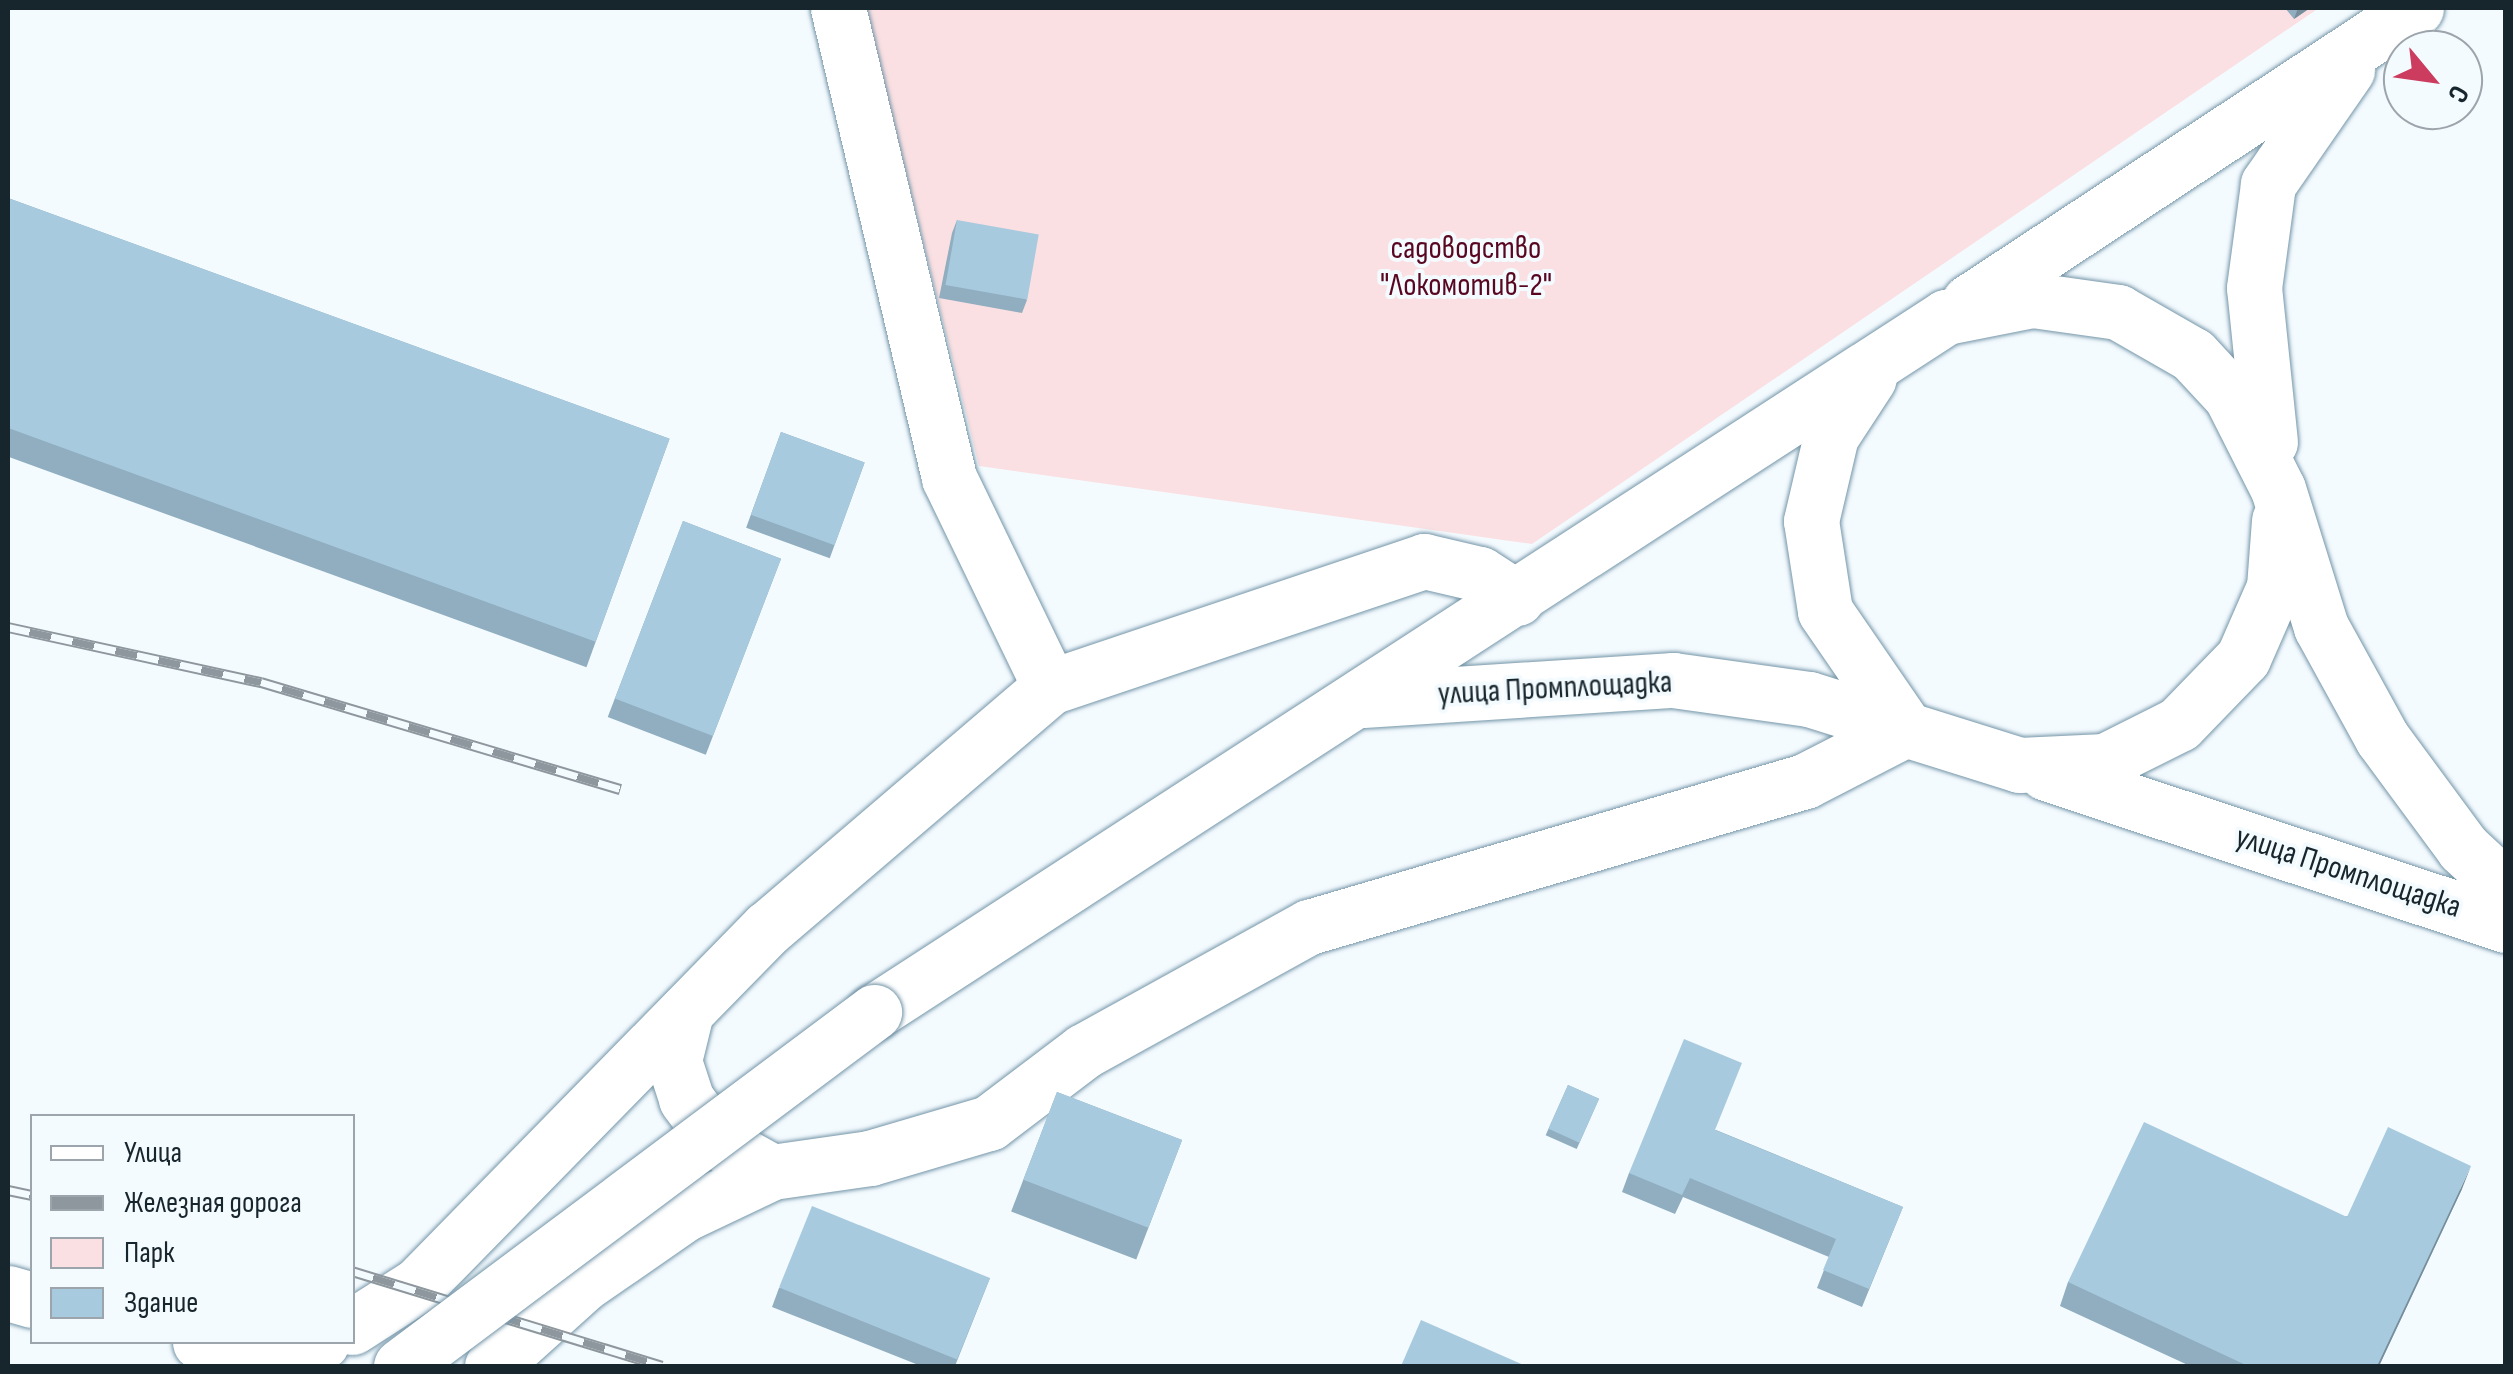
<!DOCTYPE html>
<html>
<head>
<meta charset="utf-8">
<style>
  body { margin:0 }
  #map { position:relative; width:2513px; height:1374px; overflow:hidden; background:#f4fbff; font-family:"Sofia Sans Condensed",sans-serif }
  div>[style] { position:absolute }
  .green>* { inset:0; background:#fae0e2 }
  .roads { filter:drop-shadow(0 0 2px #7495a8) drop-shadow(0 0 2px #7495a8) }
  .minor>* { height:55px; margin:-27.5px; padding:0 27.5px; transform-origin:27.5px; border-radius:27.5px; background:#fff }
  .rail>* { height:11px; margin-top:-5.5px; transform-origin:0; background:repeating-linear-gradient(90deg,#f4fbff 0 22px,#8d979d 0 44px); box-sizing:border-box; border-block:2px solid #8d979d }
  .bridges { filter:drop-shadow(0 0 2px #7495a8) drop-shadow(0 0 2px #7495a8) }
  .minor-bridge>* { height:55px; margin:-27.5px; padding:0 27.5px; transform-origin:27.5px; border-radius:27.5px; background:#fff }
  .wall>* { inset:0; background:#90aebf; transform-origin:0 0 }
  .shaded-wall>* { inset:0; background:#768d9b }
  .building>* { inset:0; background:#a8cade; transform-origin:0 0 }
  span { translate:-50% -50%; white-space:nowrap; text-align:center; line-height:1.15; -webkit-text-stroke:8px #f4fbff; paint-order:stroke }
  .park-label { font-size:32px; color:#590720 }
  .street-label { font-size:32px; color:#17252c }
  .frame { position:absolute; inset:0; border:10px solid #17252c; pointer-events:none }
  .legend { position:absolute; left:30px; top:1114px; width:325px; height:230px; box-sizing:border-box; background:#f4fbff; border:2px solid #9ca5ab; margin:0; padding:12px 18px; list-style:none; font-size:30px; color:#17252c }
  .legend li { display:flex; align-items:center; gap:20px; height:50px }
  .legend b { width:50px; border:2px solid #9ca5ab }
  .north { position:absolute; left:2383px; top:30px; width:100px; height:100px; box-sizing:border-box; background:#f4fbff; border:2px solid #9ca5ab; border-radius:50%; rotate:119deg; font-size:28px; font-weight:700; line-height:40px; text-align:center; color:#17252c }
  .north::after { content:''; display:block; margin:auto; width:35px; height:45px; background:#cc3c5e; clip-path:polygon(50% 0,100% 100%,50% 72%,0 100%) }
</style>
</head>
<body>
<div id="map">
  <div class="green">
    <i style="clip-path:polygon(865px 8px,2319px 8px,1532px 544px,979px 466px)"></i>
  </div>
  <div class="roads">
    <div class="minor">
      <i style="left:838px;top:8px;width:483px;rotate:76.7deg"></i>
      <i style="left:949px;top:478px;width:232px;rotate:64.2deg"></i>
      <i style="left:1050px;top:687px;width:395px;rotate:-18.6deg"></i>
      <i style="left:1424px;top:561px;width:57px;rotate:13.1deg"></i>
      <i style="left:1480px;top:574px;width:44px;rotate:33deg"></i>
      <i style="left:1969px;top:302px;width:535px;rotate:-33.33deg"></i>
      <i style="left:2270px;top:442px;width:155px;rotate:-95.9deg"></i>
      <i style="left:2254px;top:288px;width:105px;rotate:-82.3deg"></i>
      <i style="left:2268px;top:184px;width:139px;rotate:-55.3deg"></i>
      <i style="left:1363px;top:700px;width:311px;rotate:-3.7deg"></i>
      <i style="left:1673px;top:680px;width:137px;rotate:8deg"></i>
      <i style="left:1809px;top:699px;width:220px;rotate:17.4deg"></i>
      <i style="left:2019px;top:765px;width:86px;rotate:-2.7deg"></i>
      <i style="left:2105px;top:761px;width:83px;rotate:-26.6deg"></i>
      <i style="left:2179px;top:724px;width:92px;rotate:-45.9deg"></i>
      <i style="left:2243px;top:658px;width:77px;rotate:-66.4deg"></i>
      <i style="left:2274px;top:587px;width:67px;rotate:-85.7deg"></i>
      <i style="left:2046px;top:773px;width:484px;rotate:18.3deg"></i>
      <i style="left:686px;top:1012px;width:50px;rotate:103.8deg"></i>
      <i style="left:674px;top:1061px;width:40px;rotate:72deg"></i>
      <i style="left:686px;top:1099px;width:54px;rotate:53.3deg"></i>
      <i style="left:718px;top:1142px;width:62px;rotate:29.1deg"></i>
      <i style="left:772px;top:1172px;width:99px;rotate:-8.1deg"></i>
      <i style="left:870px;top:1158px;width:124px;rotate:-16.4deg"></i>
      <i style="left:989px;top:1123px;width:119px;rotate:-37.2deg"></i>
      <i style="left:1084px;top:1051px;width:257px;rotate:-28.9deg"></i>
      <i style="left:1309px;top:927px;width:517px;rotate:-16.4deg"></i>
      <i style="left:1805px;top:781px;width:114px;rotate:-27.2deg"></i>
      <i style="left:1906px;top:729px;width:143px;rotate:-124.5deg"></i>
      <i style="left:1825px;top:611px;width:91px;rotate:-98.8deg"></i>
      <i style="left:1811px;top:521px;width:87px;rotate:-76.8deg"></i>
      <i style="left:1831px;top:436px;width:69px;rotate:-56.8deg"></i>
      <i style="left:874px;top:1012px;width:1278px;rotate:-32.96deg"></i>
      <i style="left:1946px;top:317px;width:89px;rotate:-11.1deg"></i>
      <i style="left:2033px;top:300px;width:86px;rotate:8deg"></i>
      <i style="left:2118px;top:312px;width:86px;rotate:29.8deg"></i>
      <i style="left:2193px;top:355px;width:56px;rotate:47.2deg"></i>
      <i style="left:2231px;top:396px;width:104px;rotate:63.2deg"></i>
      <i style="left:2278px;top:489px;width:145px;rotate:72.7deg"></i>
      <i style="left:2321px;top:627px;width:127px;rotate:61.2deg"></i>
      <i style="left:2382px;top:738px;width:137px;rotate:53.6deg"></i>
      <i style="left:2463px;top:848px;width:59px;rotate:42.9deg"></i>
      <i style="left:8px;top:1293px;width:25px;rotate:16deg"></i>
      <i style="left:352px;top:1327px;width:78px;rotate:-32.5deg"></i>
      <i style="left:418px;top:1285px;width:500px;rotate:-45.6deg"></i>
      <i style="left:768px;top:928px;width:371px;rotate:-40.5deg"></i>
      <i style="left:200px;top:1342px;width:54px;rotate:14deg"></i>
      <i style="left:252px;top:1355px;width:71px;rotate:-10.5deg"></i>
      <i style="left:492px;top:1366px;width:122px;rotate:-42deg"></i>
      <i style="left:583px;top:1284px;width:123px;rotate:-34.7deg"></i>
      <i style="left:684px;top:1214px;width:98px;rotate:-25.5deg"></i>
    </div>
  </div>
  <div class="rail">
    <i style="left:8px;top:627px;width:259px;rotate:12.3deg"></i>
    <i style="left:261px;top:682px;width:375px;rotate:16.6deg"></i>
    <i style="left:8px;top:1190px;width:25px;rotate:12deg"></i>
    <i style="left:352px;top:1271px;width:324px;rotate:17deg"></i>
  </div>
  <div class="bridges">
    <div class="minor-bridge">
      <i style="left:401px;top:1366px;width:591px;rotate:-36.81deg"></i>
    </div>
  </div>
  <div class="wall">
    <i style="clip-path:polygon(2285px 8px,2310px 8px,2294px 19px)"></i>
    <i style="left:8px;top:198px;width:704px;height:243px;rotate:20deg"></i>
    <i style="clip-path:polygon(957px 220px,1027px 300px,1022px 313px,939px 298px,952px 233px)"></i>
    <i style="left:781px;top:432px;width:89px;height:102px;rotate:20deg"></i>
    <i style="left:683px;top:521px;width:105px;height:210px;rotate:21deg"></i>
    <i style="left:1568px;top:1085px;width:34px;height:55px;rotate:24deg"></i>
    <i style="left:1057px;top:1092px;width:134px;height:128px;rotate:21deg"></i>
    <i style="clip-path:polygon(1716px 1130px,1903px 1207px,1862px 1307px,1817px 1288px,1829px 1257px,1683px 1197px,1675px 1214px,1622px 1192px,1629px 1173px)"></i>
    <i style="clip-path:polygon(2462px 1189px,2379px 1366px,2190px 1366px,2060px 1306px,2068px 1282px)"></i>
    <i style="clip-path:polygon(990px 1278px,955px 1366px,921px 1366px,772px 1307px,779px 1288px)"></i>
  </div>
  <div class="shaded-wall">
    <i style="clip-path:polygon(2298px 8px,2310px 8px,2294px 19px)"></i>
    <i style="clip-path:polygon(2471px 1166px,2462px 1189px,2379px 1366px,2377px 1366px)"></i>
  </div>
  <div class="building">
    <i style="left:8px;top:198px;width:704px;height:216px;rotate:20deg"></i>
    <i style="left:957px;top:220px;width:83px;height:66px;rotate:10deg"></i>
    <i style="left:781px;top:432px;width:89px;height:88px;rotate:20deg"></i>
    <i style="left:683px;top:521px;width:105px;height:190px;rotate:21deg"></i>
    <i style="clip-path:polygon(1684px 1039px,1742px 1063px,1715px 1130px,1903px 1207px,1869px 1289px,1823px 1270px,1836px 1239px,1690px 1178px,1682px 1195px,1629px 1173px)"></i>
    <i style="left:1568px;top:1085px;width:34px;height:48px;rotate:24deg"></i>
    <i style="left:1057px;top:1092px;width:134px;height:94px;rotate:21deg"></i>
    <i style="clip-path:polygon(2144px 1122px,2347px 1217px,2388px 1127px,2471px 1166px,2377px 1366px,2248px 1366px,2068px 1282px)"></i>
    <i style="left:812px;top:1206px;width:192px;height:88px;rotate:22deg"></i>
    <i style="clip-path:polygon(1421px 1320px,1526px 1366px,1401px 1366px)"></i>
  </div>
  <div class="park-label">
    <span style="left:1466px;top:268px">садоводство<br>"Локомотив-2"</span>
  </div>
  <div class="street-label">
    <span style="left:1555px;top:689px;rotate:-3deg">улица Промплощадка</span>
    <span style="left:2348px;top:873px;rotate:18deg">улица Промплощадка</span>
  </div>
  <div class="frame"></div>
  <ul class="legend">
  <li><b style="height:12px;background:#fff"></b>Улица</li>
  <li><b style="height:12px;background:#8d979d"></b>Железная дорога</li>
  <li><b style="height:28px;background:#fae0e2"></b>Парк</li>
  <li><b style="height:28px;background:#a8cade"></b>Здание</li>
  </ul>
  <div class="north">С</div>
</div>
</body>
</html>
